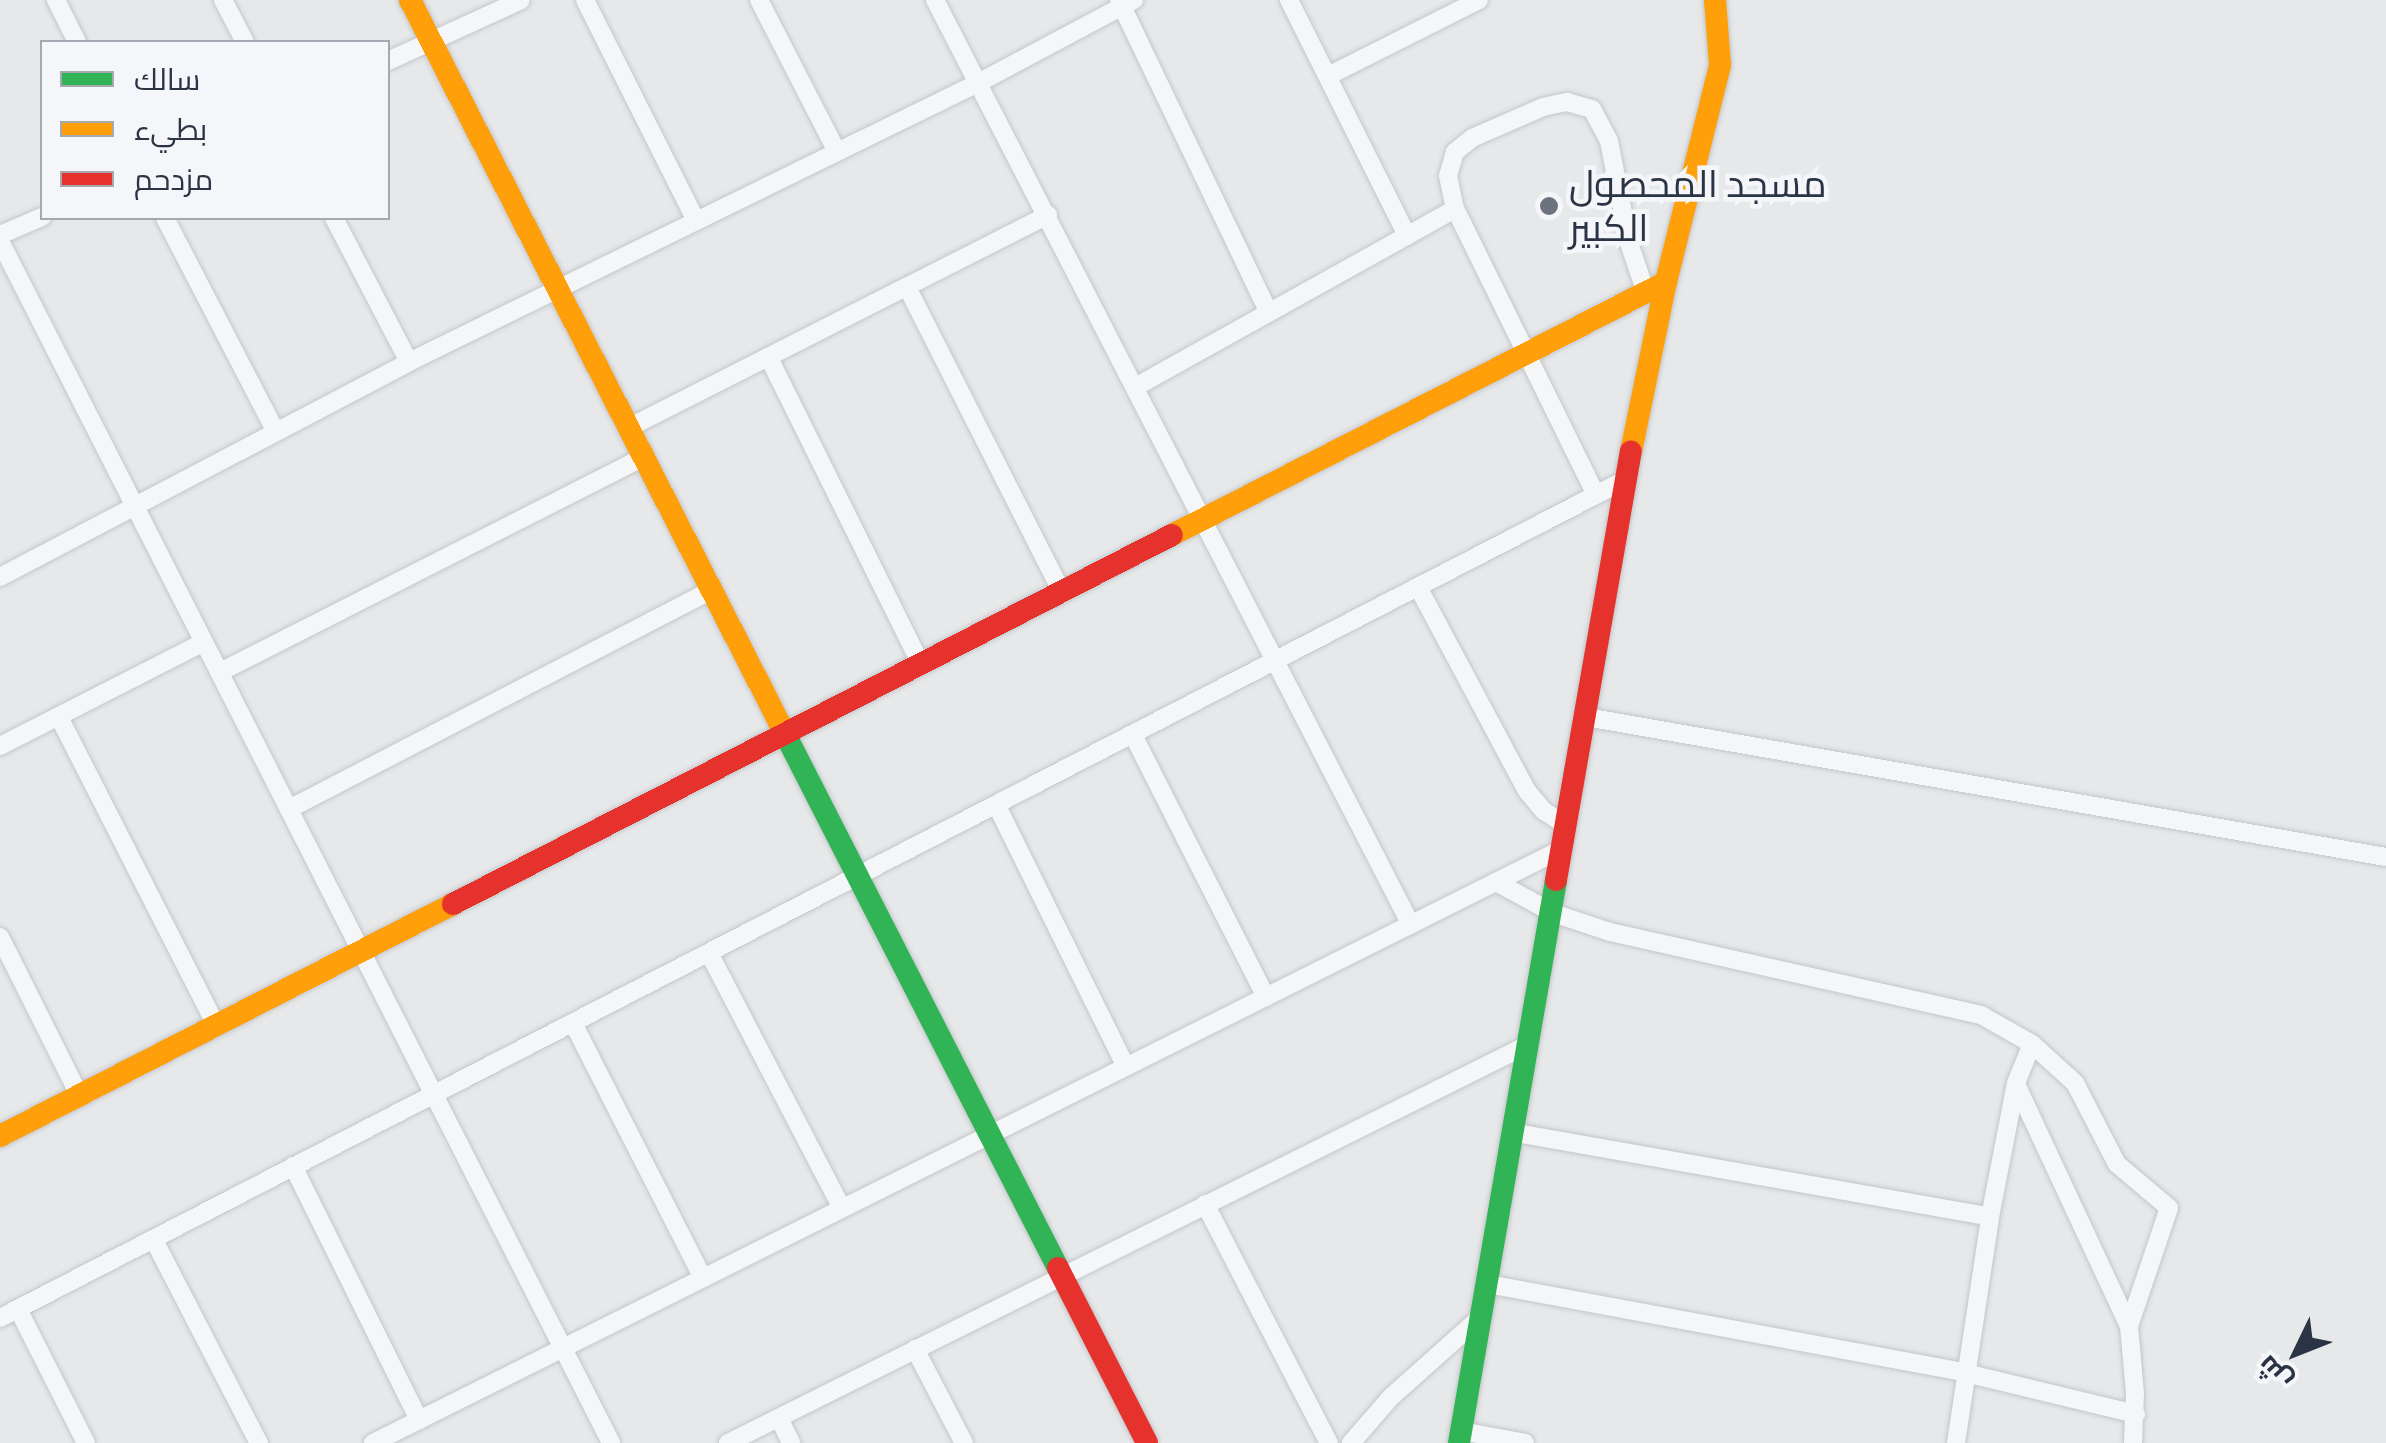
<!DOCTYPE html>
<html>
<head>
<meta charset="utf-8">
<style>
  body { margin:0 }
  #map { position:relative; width:2386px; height:1443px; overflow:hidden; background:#e6e8ea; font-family:"Titillium Web",Cairo,sans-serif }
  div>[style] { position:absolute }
  .roads { filter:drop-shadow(0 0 2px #c4c6c8) drop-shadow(0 0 2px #c4c6c8) }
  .street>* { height:18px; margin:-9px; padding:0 9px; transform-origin:9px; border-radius:9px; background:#f5f6f7 }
  .fast>* { height:22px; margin:-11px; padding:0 11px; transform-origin:11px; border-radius:11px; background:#30b455 }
  .slow>* { height:22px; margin:-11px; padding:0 11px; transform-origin:11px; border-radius:11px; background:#ff9f0a }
  .jam>* { height:22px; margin:-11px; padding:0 11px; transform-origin:11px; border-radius:11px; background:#e5322d }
  .dots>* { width:28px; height:28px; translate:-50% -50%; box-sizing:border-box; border:5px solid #f4f6f9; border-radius:50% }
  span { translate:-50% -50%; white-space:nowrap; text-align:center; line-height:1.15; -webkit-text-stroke:9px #f4f6f9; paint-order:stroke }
  .poi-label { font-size:38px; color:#2b3445 }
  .left { translate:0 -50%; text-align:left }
  .legend { position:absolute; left:40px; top:40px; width:350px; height:180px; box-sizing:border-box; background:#f4f6f9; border:2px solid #a4a8b1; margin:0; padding:12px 18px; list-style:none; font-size:30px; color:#2b3445 }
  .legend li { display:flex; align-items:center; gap:20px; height:50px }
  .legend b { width:50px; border:2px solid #a4a8b1 }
  .north { position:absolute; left:2246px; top:1303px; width:100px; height:100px; -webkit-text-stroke:8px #f4f6f9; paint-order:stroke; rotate:227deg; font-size:28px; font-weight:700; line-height:40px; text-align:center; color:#2b3445 }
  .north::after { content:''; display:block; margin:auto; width:35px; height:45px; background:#2b3445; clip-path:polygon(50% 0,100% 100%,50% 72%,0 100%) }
</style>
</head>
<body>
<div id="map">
  <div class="roads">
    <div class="street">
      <i style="left:56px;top:0;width:47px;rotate:63.4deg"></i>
      <i style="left:223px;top:0;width:47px;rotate:62.4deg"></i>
      <i style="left:585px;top:0;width:245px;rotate:63.3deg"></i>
      <i style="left:759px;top:0;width:169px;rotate:62.8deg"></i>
      <i style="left:935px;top:0;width:1040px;rotate:62.77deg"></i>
      <i style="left:1119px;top:0;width:347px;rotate:64.4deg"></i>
      <i style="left:1289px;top:0;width:264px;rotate:63.4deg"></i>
      <i style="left:388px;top:61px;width:146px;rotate:-24.6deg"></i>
      <i style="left:1328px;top:76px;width:169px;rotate:-26.7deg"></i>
      <i style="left:165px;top:218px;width:239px;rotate:62.6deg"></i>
      <i style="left:334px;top:218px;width:162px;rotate:62.5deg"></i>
      <i style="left:0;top:235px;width:46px;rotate:-23.2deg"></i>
      <i style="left:0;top:241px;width:1348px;rotate:63.05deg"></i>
      <i style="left:907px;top:287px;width:342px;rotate:63.1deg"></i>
      <i style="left:769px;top:358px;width:342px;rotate:63.6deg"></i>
      <i style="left:1137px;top:386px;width:364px;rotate:-29.1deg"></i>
      <i style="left:628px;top:428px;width:471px;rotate:-26.9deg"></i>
      <i style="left:1596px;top:495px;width:319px;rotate:-116.2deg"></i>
      <i style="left:1455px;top:209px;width:34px;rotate:-102deg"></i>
      <i style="left:1448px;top:176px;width:25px;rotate:-74deg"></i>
      <i style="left:1455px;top:152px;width:22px;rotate:-39deg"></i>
      <i style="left:1472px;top:138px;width:77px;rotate:-23.6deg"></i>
      <i style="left:1543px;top:107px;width:25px;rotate:-12deg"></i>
      <i style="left:1567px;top:102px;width:26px;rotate:16deg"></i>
      <i style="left:1592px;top:109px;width:36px;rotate:62deg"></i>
      <i style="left:1609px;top:141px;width:104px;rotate:78.9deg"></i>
      <i style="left:1629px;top:243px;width:53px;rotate:71.2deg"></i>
      <i style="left:0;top:577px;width:462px;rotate:-27.7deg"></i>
      <i style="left:409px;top:362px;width:634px;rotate:-26.12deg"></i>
      <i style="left:978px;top:83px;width:177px;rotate:-28deg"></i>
      <i style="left:1418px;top:587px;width:231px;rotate:61.9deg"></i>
      <i style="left:1527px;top:791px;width:26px;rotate:50deg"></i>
      <i style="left:1544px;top:811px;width:27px;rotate:33deg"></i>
      <i style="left:220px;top:672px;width:475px;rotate:-26.9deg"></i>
      <i style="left:59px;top:717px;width:346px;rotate:63deg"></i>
      <i style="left:1586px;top:717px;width:812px;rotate:9.93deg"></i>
      <i style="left:1133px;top:735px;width:294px;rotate:63.1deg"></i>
      <i style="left:0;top:746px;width:229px;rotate:-27deg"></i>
      <i style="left:997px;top:806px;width:291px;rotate:63.7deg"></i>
      <i style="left:289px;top:809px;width:475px;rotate:-27.4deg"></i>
      <i style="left:1496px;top:882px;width:65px;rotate:28.5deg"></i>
      <i style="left:1553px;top:913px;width:60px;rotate:18.4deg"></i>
      <i style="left:1610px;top:932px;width:380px;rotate:12.6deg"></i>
      <i style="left:1981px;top:1015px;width:59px;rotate:29.6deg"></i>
      <i style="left:2032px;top:1044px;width:58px;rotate:42.2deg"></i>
      <i style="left:2075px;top:1083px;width:91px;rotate:62.6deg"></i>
      <i style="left:2117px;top:1164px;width:68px;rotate:40.2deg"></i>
      <i style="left:2169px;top:1208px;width:125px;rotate:108.7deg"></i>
      <i style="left:0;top:937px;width:177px;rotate:63.4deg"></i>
      <i style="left:709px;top:953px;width:288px;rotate:62.5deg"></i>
      <i style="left:573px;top:1023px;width:286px;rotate:63deg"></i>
      <i style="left:2016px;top:1084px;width:267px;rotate:65deg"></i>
      <i style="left:2129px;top:1326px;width:67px;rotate:84.9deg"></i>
      <i style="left:2135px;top:1393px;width:50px;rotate:92.3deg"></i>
      <i style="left:1516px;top:1133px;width:481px;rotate:10deg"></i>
      <i style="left:293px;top:1166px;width:284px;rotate:63.6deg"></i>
      <i style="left:1205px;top:1204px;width:269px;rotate:62.6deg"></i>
      <i style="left:154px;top:1240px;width:229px;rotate:62.7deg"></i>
      <i style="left:1488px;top:1284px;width:486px;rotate:10.5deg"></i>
      <i style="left:1966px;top:1373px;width:175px;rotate:13.6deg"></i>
      <i style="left:18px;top:1309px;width:150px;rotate:63.1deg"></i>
      <i style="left:0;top:1318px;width:1828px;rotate:-27.28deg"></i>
      <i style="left:915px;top:1349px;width:106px;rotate:62.5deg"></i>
      <i style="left:779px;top:1418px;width:28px;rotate:64deg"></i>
      <i style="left:1461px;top:1431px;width:65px;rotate:10.6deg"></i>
      <i style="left:373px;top:1443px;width:1329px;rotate:-26.55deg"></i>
      <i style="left:728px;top:1443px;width:895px;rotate:-26.48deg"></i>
      <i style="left:1351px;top:1443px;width:61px;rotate:-49deg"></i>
      <i style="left:1391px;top:1397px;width:122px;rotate:-41.7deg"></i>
      <i style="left:1956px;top:1443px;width:229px;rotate:-81.4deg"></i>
      <i style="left:1990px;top:1217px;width:136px;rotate:-79deg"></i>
      <i style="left:2016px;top:1083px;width:42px;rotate:-67.7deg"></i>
    </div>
    <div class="fast">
      <i style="left:783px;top:730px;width:604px;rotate:62.93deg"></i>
      <i style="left:1459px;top:1443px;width:571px;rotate:-80.22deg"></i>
    </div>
    <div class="slow">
      <i style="left:410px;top:0;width:820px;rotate:62.93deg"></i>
      <i style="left:1631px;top:452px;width:174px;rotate:-78.4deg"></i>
      <i style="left:1666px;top:282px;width:224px;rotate:-76deg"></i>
      <i style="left:1720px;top:65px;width:65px;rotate:-94.4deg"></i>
      <i style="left:1172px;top:535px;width:555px;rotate:-27.12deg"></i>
      <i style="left:0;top:1136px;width:509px;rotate:-27.12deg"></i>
    </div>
    <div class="jam">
      <i style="left:1556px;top:880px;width:435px;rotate:-80.1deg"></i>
      <i style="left:453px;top:904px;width:808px;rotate:-27.17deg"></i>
      <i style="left:1058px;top:1268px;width:196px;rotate:63deg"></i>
    </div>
  </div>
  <div class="dots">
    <i style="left:1549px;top:206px;background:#6c737f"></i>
  </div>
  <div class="poi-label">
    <span class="left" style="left:1569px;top:206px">مسجد المحصول<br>الكبير</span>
  </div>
  <ul class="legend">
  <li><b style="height:12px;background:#30b455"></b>سالك</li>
  <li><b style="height:12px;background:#ff9f0a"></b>بطيء</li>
  <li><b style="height:12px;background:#e5322d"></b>مزدحم</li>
  </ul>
  <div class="north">ش</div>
</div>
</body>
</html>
